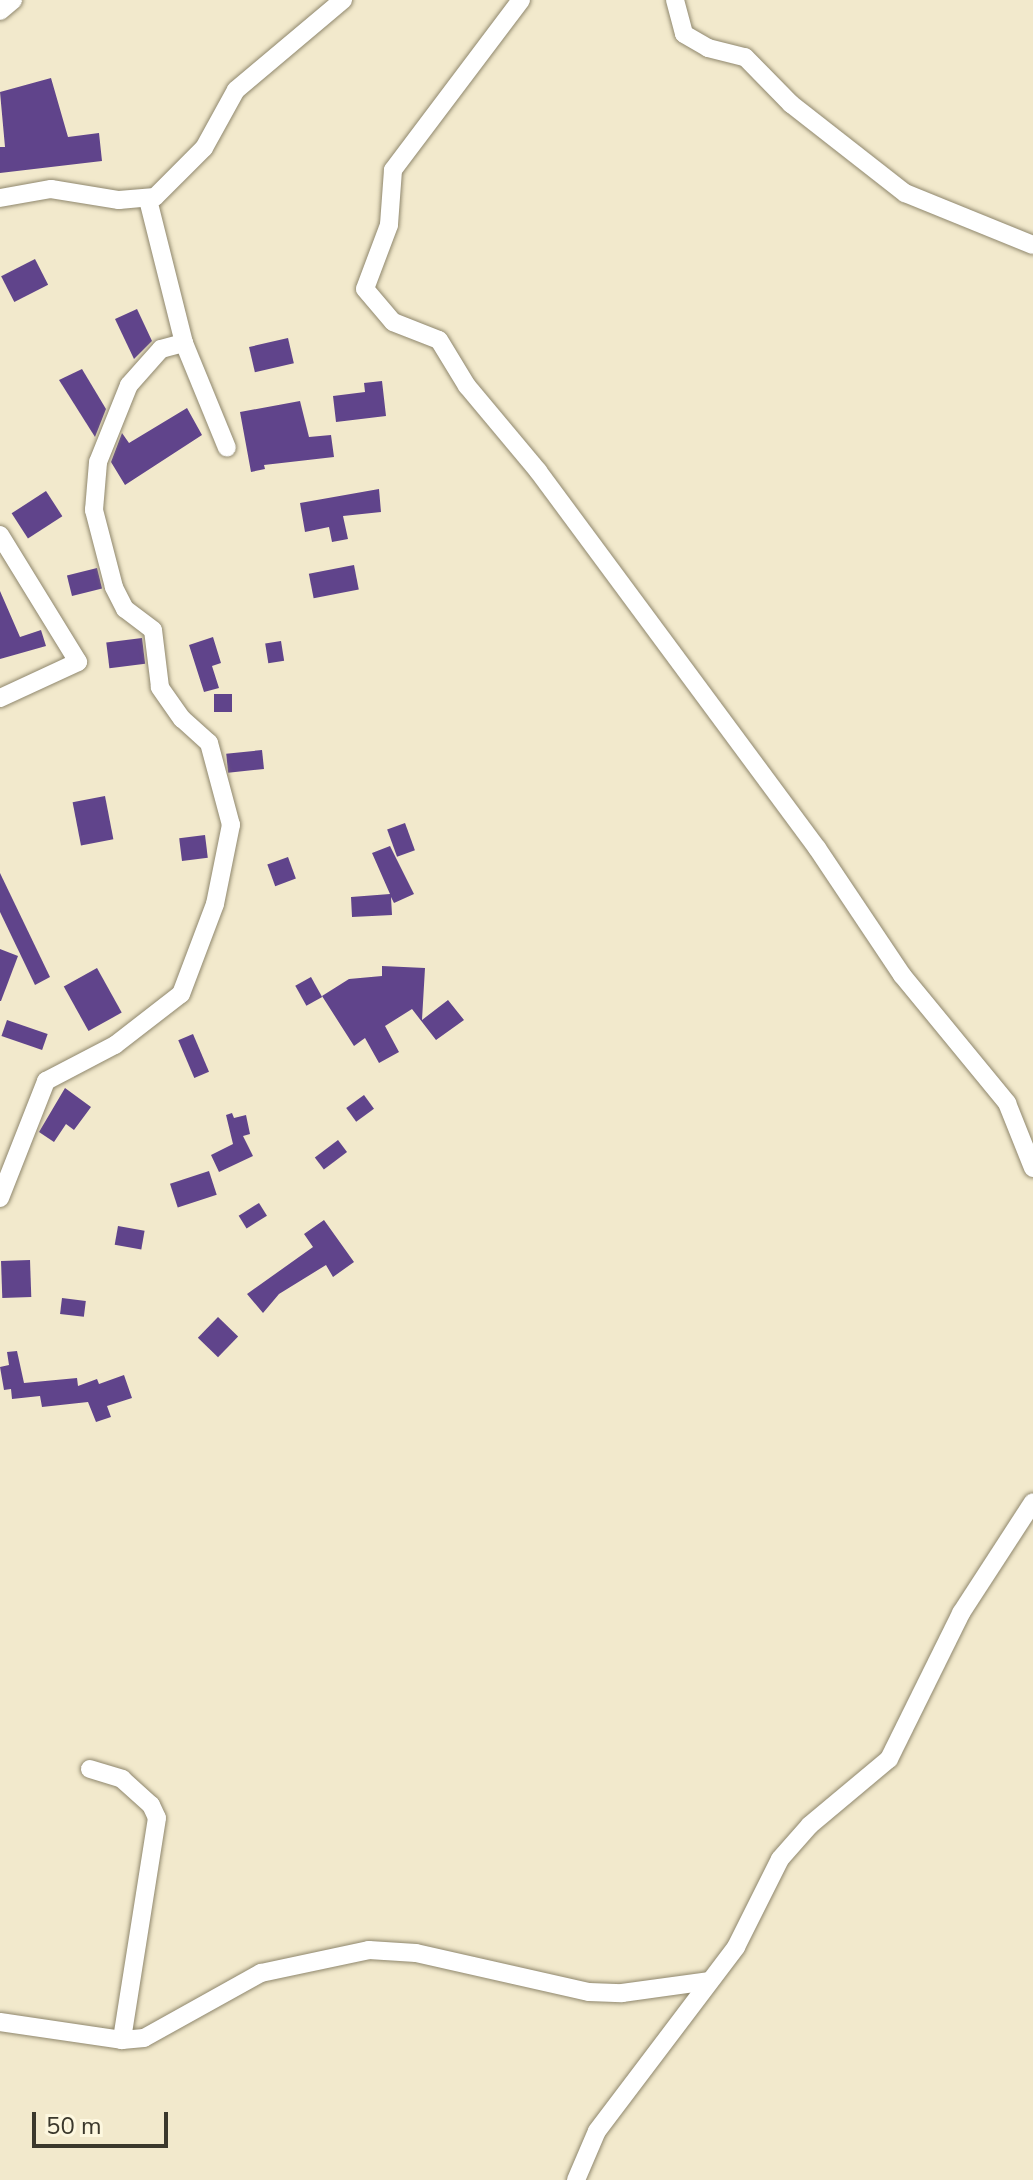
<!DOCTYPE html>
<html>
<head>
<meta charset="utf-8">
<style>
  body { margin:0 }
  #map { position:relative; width:1033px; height:2180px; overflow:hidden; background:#f2e9cc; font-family:"Nunito Sans",sans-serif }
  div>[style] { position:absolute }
  .building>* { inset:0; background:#60448b; transform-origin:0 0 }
  .roads { filter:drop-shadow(0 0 2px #8f876d) drop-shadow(0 0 2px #8f876d) }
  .street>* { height:18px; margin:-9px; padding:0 9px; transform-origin:9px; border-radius:9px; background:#fff }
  span { translate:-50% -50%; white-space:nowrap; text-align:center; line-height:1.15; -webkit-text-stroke:8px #fdf7df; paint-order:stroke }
  .scale { position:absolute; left:32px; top:2112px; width:136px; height:36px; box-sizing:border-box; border:4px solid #3b382c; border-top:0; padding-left:10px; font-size:24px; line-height:28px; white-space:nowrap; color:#3b382c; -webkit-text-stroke:6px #fdf7df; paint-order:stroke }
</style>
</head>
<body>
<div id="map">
  <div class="building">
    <i style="clip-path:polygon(51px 78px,68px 137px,99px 133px,102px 161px,0 173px,0 147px,5px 147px,0 92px)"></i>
    <i style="left:35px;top:259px;width:29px;height:38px;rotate:63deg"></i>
    <i style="clip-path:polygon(137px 309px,152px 341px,134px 359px,115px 319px)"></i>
    <i style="left:288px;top:338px;width:26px;height:40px;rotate:77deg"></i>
    <i style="clip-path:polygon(82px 369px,106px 409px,95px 437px,59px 380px)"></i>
    <i style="clip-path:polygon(382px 381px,386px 416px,336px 422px,333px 396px,365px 392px,364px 383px)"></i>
    <i style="clip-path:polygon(300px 401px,309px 437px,331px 435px,334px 457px,264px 465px,265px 469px,251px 472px,240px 412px)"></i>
    <i style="clip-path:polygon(187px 408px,202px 435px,125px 485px,111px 462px,122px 433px,129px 443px)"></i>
    <i style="clip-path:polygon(379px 489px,381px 512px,343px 516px,348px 539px,332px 542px,329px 527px,305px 532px,300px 503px)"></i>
    <i style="left:46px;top:491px;width:30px;height:41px;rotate:57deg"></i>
    <i style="left:354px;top:565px;width:25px;height:46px;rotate:79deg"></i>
    <i style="left:97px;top:568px;width:21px;height:31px;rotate:76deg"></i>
    <i style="clip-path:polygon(0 591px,20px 637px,41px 630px,46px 646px,0 659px)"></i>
    <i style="clip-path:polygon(213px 637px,221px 663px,212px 666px,219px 688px,204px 692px,189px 645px)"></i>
    <i style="left:142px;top:638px;width:26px;height:36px;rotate:83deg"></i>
    <i style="left:281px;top:641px;width:20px;height:16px;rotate:81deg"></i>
    <i style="left:232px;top:694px;width:18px;height:18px;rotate:90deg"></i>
    <i style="left:262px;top:750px;width:19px;height:36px;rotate:84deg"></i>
    <i style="left:105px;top:796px;width:44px;height:33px;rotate:79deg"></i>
    <i style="left:405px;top:823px;width:29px;height:19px;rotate:70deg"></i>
    <i style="left:205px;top:835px;width:23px;height:26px;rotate:83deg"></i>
    <i style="clip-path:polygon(390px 846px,414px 894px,394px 903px,391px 897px,392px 915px,352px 917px,351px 897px,390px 894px,372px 853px)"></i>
    <i style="left:288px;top:857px;width:23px;height:22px;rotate:70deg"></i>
    <i style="clip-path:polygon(0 873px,50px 977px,35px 985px,0 912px)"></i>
    <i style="clip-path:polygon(0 949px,18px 956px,1px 1001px,0 1001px)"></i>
    <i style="clip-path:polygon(382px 966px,425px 968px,422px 1020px,448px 1000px,464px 1020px,436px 1040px,412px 1009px,385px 1026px,399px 1052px,379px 1063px,365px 1038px,354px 1046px,322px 996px,349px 979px,382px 976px)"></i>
    <i style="left:97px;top:968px;width:51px;height:38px;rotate:61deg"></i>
    <i style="left:311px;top:977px;width:23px;height:18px;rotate:61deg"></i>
    <i style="left:7px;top:1020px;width:43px;height:17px;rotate:19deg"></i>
    <i style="left:193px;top:1034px;width:41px;height:16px;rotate:67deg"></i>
    <i style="clip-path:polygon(65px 1088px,91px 1107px,74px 1130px,66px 1124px,54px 1142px,39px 1132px)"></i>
    <i style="left:364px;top:1095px;width:17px;height:22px;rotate:54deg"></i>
    <i style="clip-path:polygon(232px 1113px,234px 1118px,246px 1115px,250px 1134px,243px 1136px,253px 1156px,219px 1172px,211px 1155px,233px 1144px,226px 1115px)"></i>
    <i style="left:338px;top:1140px;width:15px;height:29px;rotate:53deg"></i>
    <i style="left:209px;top:1171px;width:25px;height:41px;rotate:72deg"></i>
    <i style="left:259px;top:1203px;width:15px;height:24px;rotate:58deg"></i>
    <i style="clip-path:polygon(324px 1220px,354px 1262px,333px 1277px,326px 1265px,279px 1294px,263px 1313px,247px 1294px,313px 1247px,304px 1234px)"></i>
    <i style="left:118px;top:1226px;width:27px;height:19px;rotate:10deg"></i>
    <i style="left:30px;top:1260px;width:37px;height:29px;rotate:88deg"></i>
    <i style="left:62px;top:1298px;width:24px;height:16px;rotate:7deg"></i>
    <i style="left:218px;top:1317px;width:28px;height:29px;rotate:44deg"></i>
    <i style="clip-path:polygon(17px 1351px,24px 1383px,77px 1378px,78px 1386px,97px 1379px,99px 1384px,124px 1375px,132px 1398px,107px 1406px,111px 1417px,96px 1422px,88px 1402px,42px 1407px,40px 1396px,12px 1399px,11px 1389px,4px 1390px,0 1367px,9px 1365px,7px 1352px)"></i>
  </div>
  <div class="roads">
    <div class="street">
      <i style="left:521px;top:0;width:213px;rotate:127deg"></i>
      <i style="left:393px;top:170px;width:55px;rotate:94.2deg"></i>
      <i style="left:389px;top:225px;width:68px;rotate:110.6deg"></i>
      <i style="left:365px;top:289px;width:43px;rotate:49.7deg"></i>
      <i style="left:393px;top:322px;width:49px;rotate:21.4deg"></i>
      <i style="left:439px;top:340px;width:54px;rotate:58.7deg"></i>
      <i style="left:467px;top:386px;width:111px;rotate:50.1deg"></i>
      <i style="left:538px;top:471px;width:469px;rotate:53.5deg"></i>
      <i style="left:817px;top:848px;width:153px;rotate:56.2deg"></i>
      <i style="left:902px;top:975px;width:166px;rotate:50.6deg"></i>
      <i style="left:1007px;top:1103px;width:70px;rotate:68.2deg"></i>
      <i style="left:675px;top:0;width:35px;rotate:75deg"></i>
      <i style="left:684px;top:34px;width:28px;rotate:30deg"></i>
      <i style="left:708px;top:48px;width:38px;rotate:14deg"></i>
      <i style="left:745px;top:57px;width:66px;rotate:45.6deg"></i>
      <i style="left:791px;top:104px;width:145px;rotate:38deg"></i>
      <i style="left:905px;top:193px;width:138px;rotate:22.1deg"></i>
      <i style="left:0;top:11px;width:17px;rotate:-40deg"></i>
      <i style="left:0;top:198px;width:52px;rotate:-10deg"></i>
      <i style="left:51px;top:189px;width:69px;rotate:9.2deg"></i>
      <i style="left:119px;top:200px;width:36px;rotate:-5deg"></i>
      <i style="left:155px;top:197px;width:69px;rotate:-45deg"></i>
      <i style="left:204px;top:148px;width:66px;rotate:-61.1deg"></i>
      <i style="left:236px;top:90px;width:140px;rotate:-40.1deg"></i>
      <i style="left:184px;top:343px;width:113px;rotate:67.7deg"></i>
      <i style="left:0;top:535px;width:149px;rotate:58.4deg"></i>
      <i style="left:78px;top:662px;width:86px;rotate:155.2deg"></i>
      <i style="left:0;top:1198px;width:126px;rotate:-68.5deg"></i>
      <i style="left:46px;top:1081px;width:78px;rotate:-27.6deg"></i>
      <i style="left:115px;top:1045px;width:83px;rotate:-37.7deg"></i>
      <i style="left:181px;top:994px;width:96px;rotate:-69.3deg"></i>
      <i style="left:215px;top:904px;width:81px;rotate:-78.6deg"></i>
      <i style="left:231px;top:825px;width:85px;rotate:-105deg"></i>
      <i style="left:209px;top:743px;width:36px;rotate:-138deg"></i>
      <i style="left:182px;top:719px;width:39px;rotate:-125deg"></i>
      <i style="left:160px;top:687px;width:57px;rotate:-97deg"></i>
      <i style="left:153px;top:630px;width:35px;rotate:-143deg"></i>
      <i style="left:125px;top:609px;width:25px;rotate:-117deg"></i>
      <i style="left:114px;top:587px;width:80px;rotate:-104.6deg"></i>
      <i style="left:94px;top:510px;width:48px;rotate:-85.2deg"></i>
      <i style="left:98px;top:462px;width:83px;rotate:-68.1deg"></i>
      <i style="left:129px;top:385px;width:48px;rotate:-48.4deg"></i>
      <i style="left:161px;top:349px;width:24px;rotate:-15deg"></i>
      <i style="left:184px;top:343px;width:147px;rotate:-104.1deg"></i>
      <i style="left:90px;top:1769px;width:34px;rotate:17deg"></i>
      <i style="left:122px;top:1779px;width:39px;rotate:42deg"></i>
      <i style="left:151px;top:1805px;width:14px;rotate:65deg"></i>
      <i style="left:157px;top:1818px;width:225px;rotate:99deg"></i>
      <i style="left:0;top:2022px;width:123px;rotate:8.4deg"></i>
      <i style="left:122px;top:2040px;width:22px;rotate:-5deg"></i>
      <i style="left:144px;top:2038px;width:134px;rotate:-29.1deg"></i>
      <i style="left:261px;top:1973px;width:110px;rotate:-12deg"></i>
      <i style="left:369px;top:1950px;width:47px;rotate:3.7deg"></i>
      <i style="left:416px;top:1953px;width:177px;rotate:12.7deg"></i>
      <i style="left:589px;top:1992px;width:33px;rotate:2deg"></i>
      <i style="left:622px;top:1993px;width:87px;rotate:-7.9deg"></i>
      <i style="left:576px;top:2180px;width:53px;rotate:-66.8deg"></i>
      <i style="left:597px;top:2131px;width:231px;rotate:-52.9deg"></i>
      <i style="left:736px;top:1947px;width:98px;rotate:-63.4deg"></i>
      <i style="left:780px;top:1859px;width:45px;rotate:-48.6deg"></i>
      <i style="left:810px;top:1825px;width:103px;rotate:-39.9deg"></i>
      <i style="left:889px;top:1759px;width:163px;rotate:-63.7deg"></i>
      <i style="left:961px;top:1613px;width:132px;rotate:-57deg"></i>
    </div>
  </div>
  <div class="scale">50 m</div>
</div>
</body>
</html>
